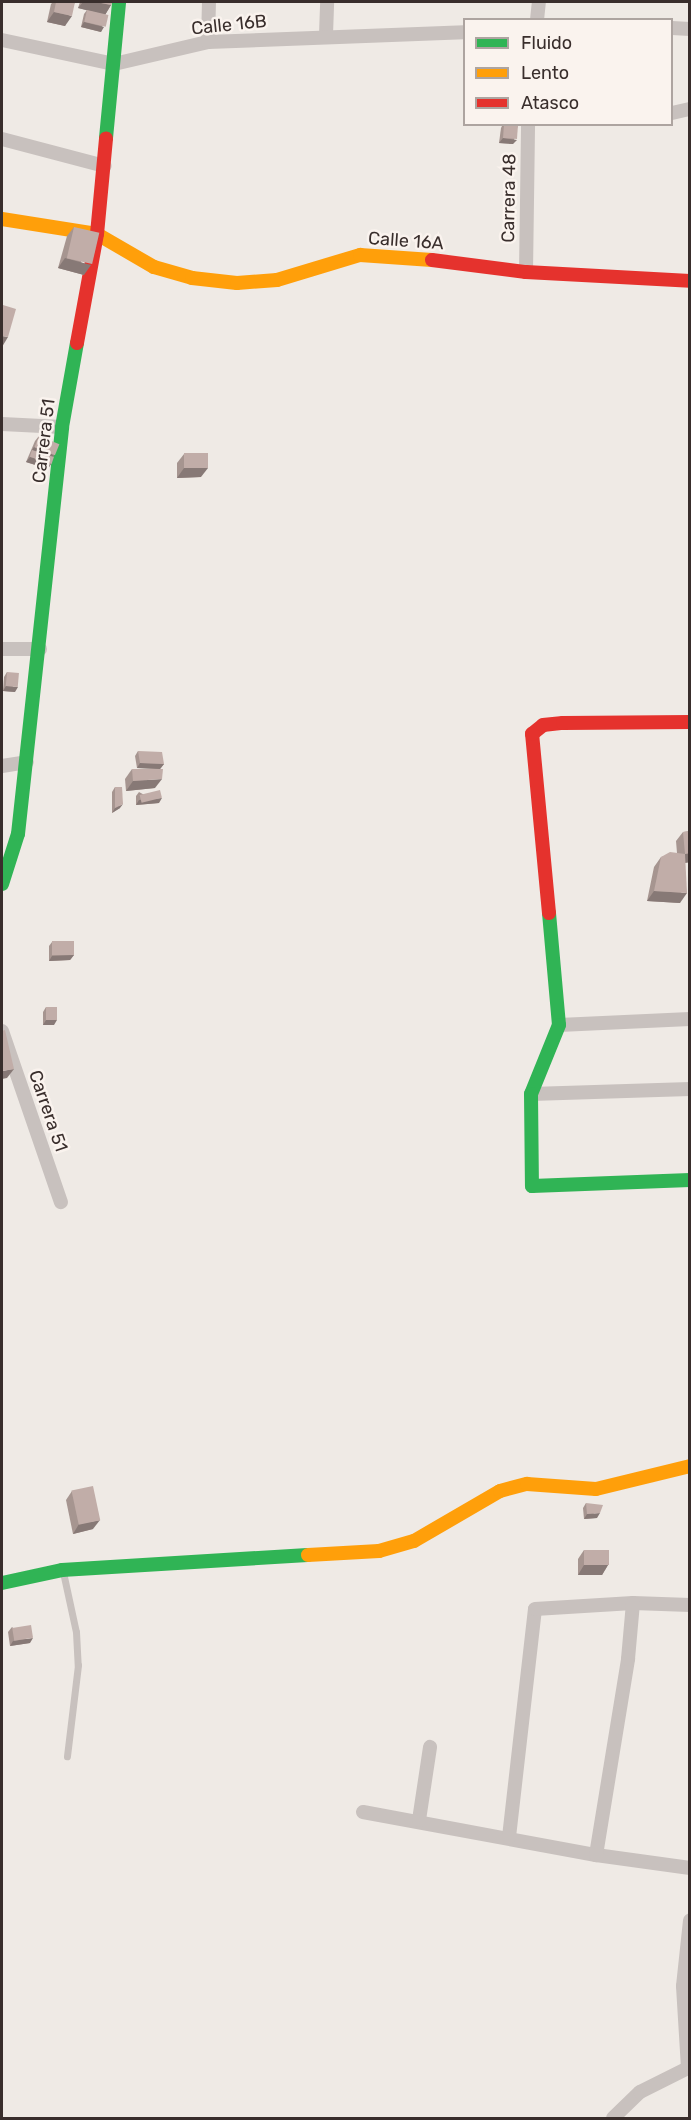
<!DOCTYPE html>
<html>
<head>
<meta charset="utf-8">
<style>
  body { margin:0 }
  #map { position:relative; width:691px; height:2120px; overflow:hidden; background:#efeae5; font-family:Rubik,sans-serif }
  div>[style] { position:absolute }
  .lane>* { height:7px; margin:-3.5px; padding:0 3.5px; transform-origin:3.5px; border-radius:3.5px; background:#c8c1be }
  .street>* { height:14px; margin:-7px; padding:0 7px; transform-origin:7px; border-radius:7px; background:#c8c1be }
  .fast>* { height:14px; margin:-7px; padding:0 7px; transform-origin:7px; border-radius:7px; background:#30b455 }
  .slow>* { height:14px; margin:-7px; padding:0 7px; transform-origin:7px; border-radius:7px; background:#ff9f0a }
  .jam>* { height:14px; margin:-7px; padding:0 7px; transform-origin:7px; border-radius:7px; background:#e5322d }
  .wall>* { inset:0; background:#a69590 }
  .shaded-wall>* { inset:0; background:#877976 }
  .building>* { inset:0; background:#c1ada8; transform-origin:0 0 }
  span { translate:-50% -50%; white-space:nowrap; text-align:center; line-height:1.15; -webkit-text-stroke:5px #faf3ee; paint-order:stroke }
  .street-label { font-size:18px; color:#392e2c }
  .frame { position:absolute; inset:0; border:3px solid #392e2c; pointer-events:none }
  .legend { position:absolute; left:463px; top:18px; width:210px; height:108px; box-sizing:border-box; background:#faf3ee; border:2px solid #ada4a0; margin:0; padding:8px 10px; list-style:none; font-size:18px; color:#392e2c }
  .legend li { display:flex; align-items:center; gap:12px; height:30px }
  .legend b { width:30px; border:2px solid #ada4a0 }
</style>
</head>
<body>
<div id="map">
  <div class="lane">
    <i style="left:63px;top:1572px;width:61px;rotate:77.8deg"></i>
    <i style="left:76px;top:1632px;width:33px;rotate:87deg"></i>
    <i style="left:78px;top:1665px;width:92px;rotate:96.9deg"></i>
  </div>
  <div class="street">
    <i style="left:537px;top:20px;width:18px;rotate:-84deg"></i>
    <i style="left:672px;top:28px;width:18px;rotate:3deg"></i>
    <i style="left:326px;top:35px;width:33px;rotate:-88deg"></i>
    <i style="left:2px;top:40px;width:115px;rotate:12.1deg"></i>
    <i style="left:114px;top:64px;width:97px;rotate:-13.2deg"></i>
    <i style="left:208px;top:42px;width:256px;rotate:-2.2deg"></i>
    <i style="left:208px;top:42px;width:40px;rotate:-88.6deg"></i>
    <i style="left:672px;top:113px;width:18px;rotate:-13deg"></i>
    <i style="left:2px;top:139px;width:106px;rotate:14.7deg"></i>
    <i style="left:526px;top:272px;width:148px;rotate:-89.2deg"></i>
    <i style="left:2px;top:424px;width:60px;rotate:2.9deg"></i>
    <i style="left:2px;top:649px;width:38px"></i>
    <i style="left:2px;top:766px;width:25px;rotate:-9deg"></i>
    <i style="left:559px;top:1025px;width:131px;rotate:-2.6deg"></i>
    <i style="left:2px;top:1031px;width:181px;rotate:71deg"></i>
    <i style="left:531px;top:1094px;width:159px;rotate:-1.8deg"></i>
    <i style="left:363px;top:1812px;width:237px;rotate:10.5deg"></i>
    <i style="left:596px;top:1855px;width:95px;rotate:7.9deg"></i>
    <i style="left:419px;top:1820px;width:74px;rotate:-81.4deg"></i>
    <i style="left:509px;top:1837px;width:229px;rotate:-83.5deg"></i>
    <i style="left:535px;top:1609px;width:98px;rotate:-3.5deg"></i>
    <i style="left:633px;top:1603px;width:57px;rotate:2deg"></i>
    <i style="left:596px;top:1855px;width:199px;rotate:-80.7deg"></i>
    <i style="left:628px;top:1659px;width:56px;rotate:-84.9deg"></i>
    <i style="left:688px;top:2068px;width:82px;rotate:-93.5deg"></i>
    <i style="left:683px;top:1986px;width:66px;rotate:-83.9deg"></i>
    <i style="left:613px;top:2118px;width:37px;rotate:-44deg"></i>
    <i style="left:640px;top:2092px;width:56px;rotate:-26.6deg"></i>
  </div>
  <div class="fast">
    <i style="left:106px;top:138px;width:137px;rotate:-84.5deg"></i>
    <i style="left:2px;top:884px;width:52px;rotate:-72.3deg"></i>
    <i style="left:18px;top:834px;width:409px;rotate:-83.8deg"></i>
    <i style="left:62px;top:427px;width:85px;rotate:-79.9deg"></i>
    <i style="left:549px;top:913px;width:112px;rotate:84.9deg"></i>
    <i style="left:559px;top:1025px;width:74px;rotate:112.1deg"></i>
    <i style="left:531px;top:1094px;width:92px;rotate:89.4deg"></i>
    <i style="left:532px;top:1186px;width:158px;rotate:-2.2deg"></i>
    <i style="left:2px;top:1583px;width:61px;rotate:-12.2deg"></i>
    <i style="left:62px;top:1570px;width:246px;rotate:-3.5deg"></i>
  </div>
  <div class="slow">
    <i style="left:2px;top:219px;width:96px;rotate:9deg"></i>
    <i style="left:97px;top:234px;width:66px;rotate:30.1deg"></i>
    <i style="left:154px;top:267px;width:40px;rotate:16deg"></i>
    <i style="left:192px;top:278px;width:45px;rotate:6.3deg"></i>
    <i style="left:237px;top:283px;width:40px;rotate:-4.3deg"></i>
    <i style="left:277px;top:280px;width:87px;rotate:-16.8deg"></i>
    <i style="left:360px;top:255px;width:72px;rotate:4deg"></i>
    <i style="left:308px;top:1555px;width:71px;rotate:-3.2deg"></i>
    <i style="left:379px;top:1551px;width:36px;rotate:-16deg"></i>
    <i style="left:414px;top:1541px;width:99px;rotate:-30.2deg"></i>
    <i style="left:500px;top:1491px;width:28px;rotate:-15deg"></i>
    <i style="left:527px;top:1484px;width:69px;rotate:4.1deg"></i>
    <i style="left:596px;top:1489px;width:97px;rotate:-13.7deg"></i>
  </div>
  <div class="jam">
    <i style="left:432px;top:260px;width:95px;rotate:7.3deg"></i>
    <i style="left:526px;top:272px;width:164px;rotate:3.1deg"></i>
    <i style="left:77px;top:343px;width:111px;rotate:-79.6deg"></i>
    <i style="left:97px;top:234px;width:96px;rotate:-84.6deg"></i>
    <i style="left:549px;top:913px;width:180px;rotate:-95.4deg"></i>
    <i style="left:532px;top:734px;width:14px;rotate:-39deg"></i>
    <i style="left:543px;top:725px;width:20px;rotate:-6deg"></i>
    <i style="left:563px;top:723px;width:127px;rotate:-0.5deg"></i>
  </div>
  <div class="wall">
    <i style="clip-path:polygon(53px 2px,75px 2px,65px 26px,47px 22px,51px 4px)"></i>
    <i style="clip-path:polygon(80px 2px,112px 2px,111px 5px,105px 15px,101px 32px,81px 27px,84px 14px,87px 10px,78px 8px)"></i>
    <i style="clip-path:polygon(503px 124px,518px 125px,513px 144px,499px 143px,501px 128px)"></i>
    <i style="clip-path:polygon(74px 227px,84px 275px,58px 268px,67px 236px)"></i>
    <i style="clip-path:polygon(39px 436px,54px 455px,51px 464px,48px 469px,26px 462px,35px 441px)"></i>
    <i style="clip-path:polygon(184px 454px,201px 477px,177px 478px,177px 463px)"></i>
    <i style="clip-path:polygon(7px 672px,15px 692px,3px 691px,4px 677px)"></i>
    <i style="clip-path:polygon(138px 751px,164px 764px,160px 769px,137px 768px,135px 756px)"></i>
    <i style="clip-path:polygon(132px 769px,155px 788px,126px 791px,125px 779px)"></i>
    <i style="clip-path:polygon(115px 787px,120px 808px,112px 813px,112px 792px)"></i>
    <i style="clip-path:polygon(139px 792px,159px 803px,136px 805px,136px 796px)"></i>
    <i style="clip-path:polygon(690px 831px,690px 862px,685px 863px,680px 903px,647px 901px,654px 867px,661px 857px,677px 853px,676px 841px,683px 832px)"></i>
    <i style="clip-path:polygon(52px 942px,74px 955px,70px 960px,49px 961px,49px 946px)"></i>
    <i style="clip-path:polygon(46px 1007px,54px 1025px,43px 1025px,43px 1012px)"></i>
    <i style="clip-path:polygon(72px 1491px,93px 1529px,73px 1534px,66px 1500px)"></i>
    <i style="clip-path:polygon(586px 1503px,597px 1518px,584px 1519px,583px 1508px)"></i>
    <i style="clip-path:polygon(584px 1550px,608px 1565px,602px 1575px,578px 1575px,578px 1559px)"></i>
    <i style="clip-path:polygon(12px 1627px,30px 1643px,10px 1646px,8px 1632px)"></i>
  </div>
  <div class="shaded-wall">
    <i style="clip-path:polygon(83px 2px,96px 2px,111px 5px,105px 15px,78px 8px)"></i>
    <i style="clip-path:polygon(54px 12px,72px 16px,65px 26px,47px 22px)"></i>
    <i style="clip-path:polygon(84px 22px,104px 27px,101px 32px,81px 27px)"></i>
    <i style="clip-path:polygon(503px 138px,517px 140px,513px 144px,499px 143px)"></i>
    <i style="clip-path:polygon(65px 258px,91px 265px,84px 275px,58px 268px)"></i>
    <i style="clip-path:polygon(2px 336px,8px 337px,2px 347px)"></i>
    <i style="clip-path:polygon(34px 447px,54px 455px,51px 460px,32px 450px)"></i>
    <i style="clip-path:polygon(30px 457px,51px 464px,48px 469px,26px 462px)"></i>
    <i style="clip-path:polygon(184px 468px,208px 468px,201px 477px,177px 478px)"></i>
    <i style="clip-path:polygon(6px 686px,18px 687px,15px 692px,3px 691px)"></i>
    <i style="clip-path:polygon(140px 763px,164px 764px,160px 769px,137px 768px)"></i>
    <i style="clip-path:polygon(162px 779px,155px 788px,126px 791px,133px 781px)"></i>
    <i style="clip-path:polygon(162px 798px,159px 803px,136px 805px,139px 800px)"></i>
    <i style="clip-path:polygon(123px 804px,120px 808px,112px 813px,115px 808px)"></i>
    <i style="clip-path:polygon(690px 853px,690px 862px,678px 864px,685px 854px)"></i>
    <i style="clip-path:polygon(654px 891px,687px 893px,680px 903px,647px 901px)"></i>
    <i style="clip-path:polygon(74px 955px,70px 960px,49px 961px,52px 956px)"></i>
    <i style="clip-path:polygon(46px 1020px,57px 1020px,54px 1025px,43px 1025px)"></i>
    <i style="clip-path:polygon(14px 1069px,7px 1078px,2px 1079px,2px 1071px)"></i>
    <i style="clip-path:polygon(600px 1513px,597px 1518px,584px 1519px,587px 1514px)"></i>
    <i style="clip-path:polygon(100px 1520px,93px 1529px,73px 1534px,79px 1524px)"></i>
    <i style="clip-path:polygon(584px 1565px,608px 1565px,602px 1575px,578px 1575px)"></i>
    <i style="clip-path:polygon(33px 1638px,30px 1643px,10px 1646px,13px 1641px)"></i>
  </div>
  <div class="building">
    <i style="clip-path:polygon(56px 2px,75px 2px,72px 16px,54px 12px)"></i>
    <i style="clip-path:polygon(96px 2px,112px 2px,111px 5px)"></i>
    <i style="left:87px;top:10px;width:22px;height:12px;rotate:13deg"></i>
    <i style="left:504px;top:124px;width:14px;height:14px;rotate:4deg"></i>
    <i style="left:74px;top:227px;width:26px;height:32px;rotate:13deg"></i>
    <i style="clip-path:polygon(3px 305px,16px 309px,8px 337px,2px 336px,2px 311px)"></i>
    <i style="left:39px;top:436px;width:22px;height:12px;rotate:22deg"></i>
    <i style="left:32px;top:450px;width:23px;height:7px;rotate:18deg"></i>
    <i style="left:208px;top:453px;width:15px;height:24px;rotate:90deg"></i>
    <i style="left:7px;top:672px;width:12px;height:14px;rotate:5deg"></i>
    <i style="clip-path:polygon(138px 751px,162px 752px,164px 764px,140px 763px)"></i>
    <i style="clip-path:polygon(132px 769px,163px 769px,162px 779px,133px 781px)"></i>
    <i style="clip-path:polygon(115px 787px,122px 787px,123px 804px,115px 808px)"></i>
    <i style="left:160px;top:790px;width:8px;height:21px;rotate:76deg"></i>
    <i style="clip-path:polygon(690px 831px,690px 853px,685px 854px,683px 832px)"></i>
    <i style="clip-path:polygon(670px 852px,685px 854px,687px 893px,654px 891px,661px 857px)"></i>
    <i style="left:74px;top:941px;width:14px;height:22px;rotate:90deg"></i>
    <i style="left:46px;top:1007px;width:11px;height:13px"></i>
    <i style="clip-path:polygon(5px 1030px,14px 1069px,2px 1071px,2px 1031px)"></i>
    <i style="left:93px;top:1486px;width:35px;height:22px;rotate:78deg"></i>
    <i style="clip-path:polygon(586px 1503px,603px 1505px,600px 1513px,587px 1514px)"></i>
    <i style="left:584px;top:1550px;width:25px;height:15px"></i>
    <i style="left:31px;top:1625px;width:13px;height:19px;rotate:81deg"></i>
  </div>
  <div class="street-label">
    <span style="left:229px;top:25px;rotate:-6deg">Calle 16B</span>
    <span style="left:509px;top:198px;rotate:-89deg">Carrera 48</span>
    <span style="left:406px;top:241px;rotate:4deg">Calle 16A</span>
    <span style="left:44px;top:441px;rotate:-83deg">Carrera 51</span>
    <span style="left:48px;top:1111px;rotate:71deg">Carrera 51</span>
  </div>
  <div class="frame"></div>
  <ul class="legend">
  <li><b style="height:8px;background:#30b455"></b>Fluido</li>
  <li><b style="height:8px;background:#ff9f0a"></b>Lento</li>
  <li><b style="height:8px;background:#e5322d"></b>Atasco</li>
  </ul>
</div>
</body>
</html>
